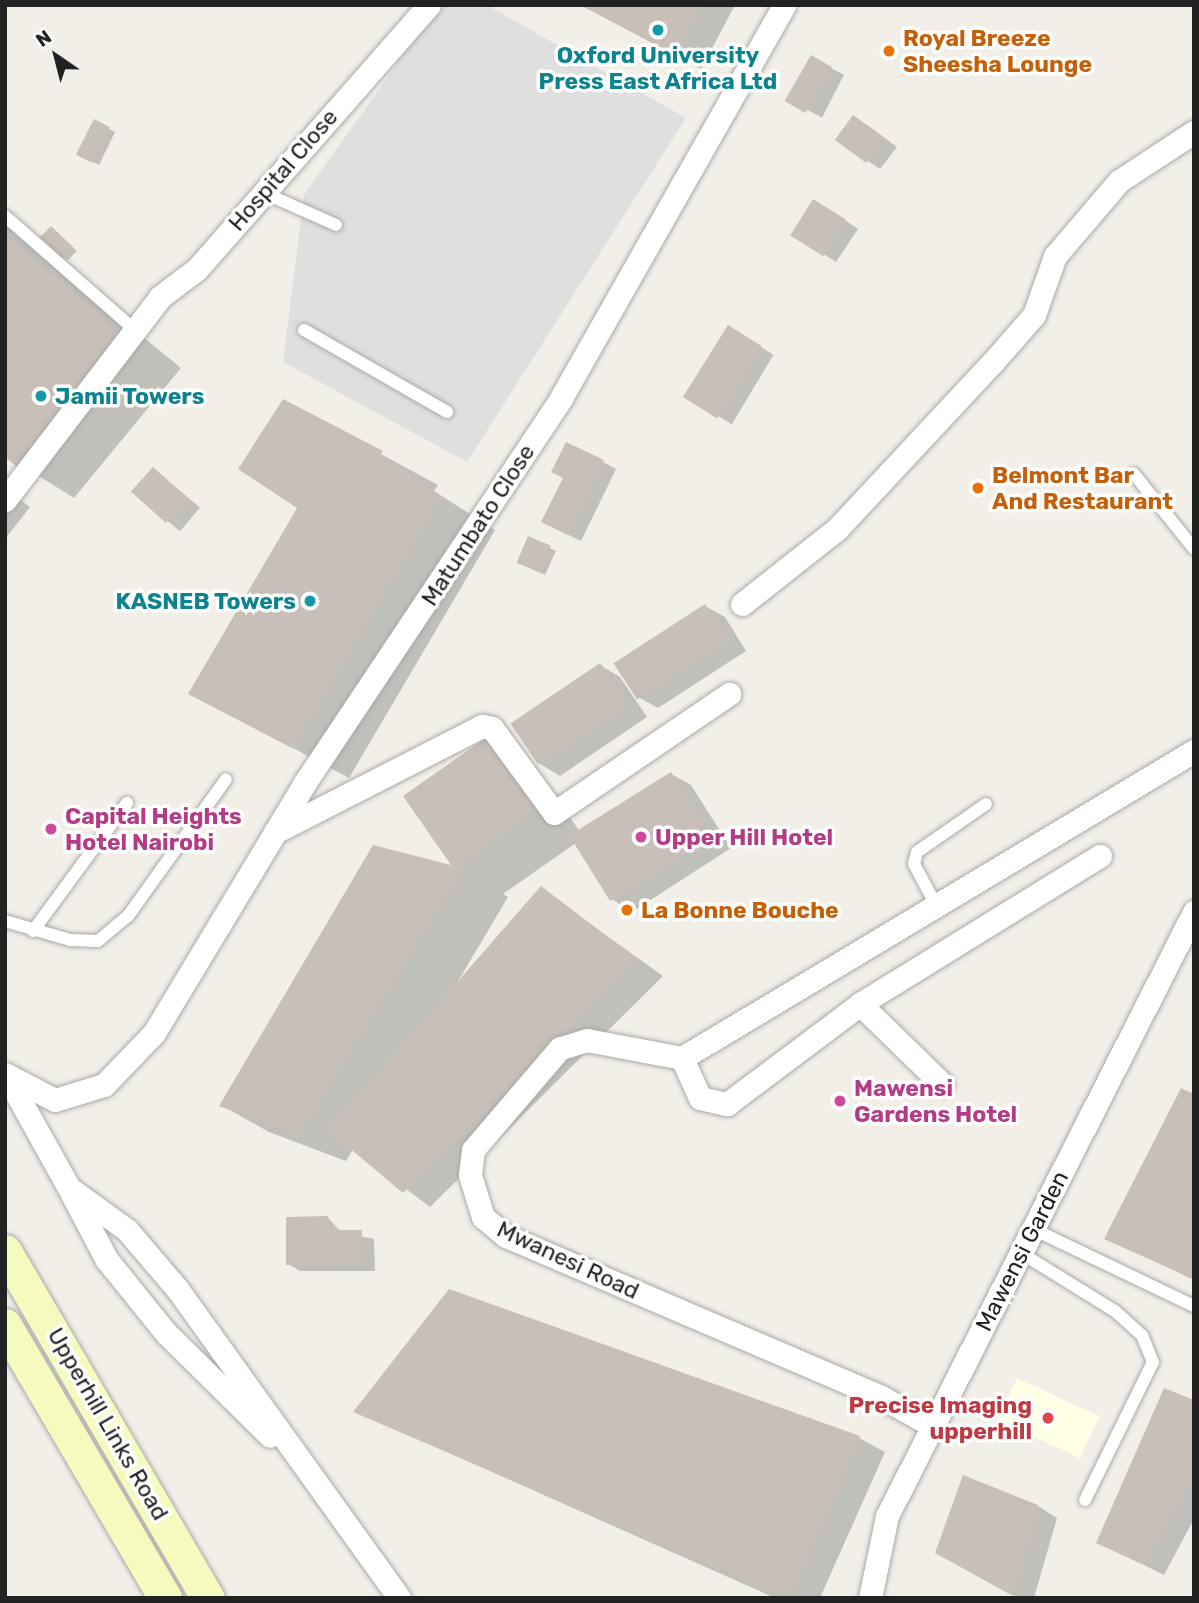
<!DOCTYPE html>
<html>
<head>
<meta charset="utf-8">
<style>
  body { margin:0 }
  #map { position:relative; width:1199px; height:1603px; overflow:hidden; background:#f2efe9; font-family:Rubik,sans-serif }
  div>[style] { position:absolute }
  .residential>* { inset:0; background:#e0dfdf }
  .education>* { inset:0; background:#ffffe5; transform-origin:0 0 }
  .shadow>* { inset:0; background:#0003; transform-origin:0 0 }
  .building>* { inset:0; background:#c7bfb8; transform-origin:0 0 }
  .roads { filter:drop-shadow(0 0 2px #a9a9a9) drop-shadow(0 0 2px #a9a9a9) }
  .lane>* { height:12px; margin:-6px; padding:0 6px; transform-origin:6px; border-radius:6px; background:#fff }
  .street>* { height:23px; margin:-11.5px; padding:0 11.5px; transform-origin:11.5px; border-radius:11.5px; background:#fff }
  .secondary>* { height:33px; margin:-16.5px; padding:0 16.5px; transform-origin:16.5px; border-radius:16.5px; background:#f7fabf }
  .dots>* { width:19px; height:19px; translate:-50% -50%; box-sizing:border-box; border:4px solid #fff; border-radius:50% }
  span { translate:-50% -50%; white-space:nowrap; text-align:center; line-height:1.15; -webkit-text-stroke:7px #fff; paint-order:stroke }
  .food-label { font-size:23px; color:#c56008; font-weight:700 }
  .left { translate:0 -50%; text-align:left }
  .culture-label { font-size:23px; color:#0d838f; font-weight:700 }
  .right { translate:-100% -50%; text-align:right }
  .street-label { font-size:23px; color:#222 }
  .hotel-label { font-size:23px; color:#b23c85; font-weight:700 }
  .health-label { font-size:23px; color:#be3a42; font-weight:700 }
  .frame { position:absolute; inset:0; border:7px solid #222; pointer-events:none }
  .north { position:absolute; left:21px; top:21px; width:70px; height:70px; -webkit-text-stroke:5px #fff; paint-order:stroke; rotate:325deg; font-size:19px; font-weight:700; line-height:28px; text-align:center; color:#222 }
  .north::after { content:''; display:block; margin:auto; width:24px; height:32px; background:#222; clip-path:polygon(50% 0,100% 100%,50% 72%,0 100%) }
</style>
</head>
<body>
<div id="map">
  <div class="residential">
    <i style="clip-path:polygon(439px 5px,487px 5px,686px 118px,467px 462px,283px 362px,304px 195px)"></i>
  </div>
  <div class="education">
    <i style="left:1017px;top:1378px;width:91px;height:46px;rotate:25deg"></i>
  </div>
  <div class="shadow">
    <i style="clip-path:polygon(582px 5px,735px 5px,701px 69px)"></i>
    <i style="left:811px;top:58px;width:37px;height:48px;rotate:27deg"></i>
    <i style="clip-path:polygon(95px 122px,115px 132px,99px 165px,84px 158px)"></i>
    <i style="clip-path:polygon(866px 124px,897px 147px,880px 169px,836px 140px)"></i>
    <i style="clip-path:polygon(827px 208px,858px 229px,836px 262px,792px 234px)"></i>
    <i style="clip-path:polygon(5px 224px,181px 368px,74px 498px,5px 455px)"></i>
    <i style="clip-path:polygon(57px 232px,77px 251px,68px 260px,62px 257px)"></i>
    <i style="left:729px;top:328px;width:52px;height:81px;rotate:31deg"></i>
    <i style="clip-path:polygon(283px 401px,438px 485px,434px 491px,495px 530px,349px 778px,190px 693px,299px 508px)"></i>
    <i style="clip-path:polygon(603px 462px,616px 469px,581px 541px,556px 529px)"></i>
    <i style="left:154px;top:469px;width:60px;height:31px;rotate:40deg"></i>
    <i style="clip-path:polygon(5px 488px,30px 507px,5px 539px)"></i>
    <i style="clip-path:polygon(550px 548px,556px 551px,545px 575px,524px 565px)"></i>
    <i style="clip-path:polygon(705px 606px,725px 617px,746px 651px,658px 708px,638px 697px)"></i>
    <i style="clip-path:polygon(600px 665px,620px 677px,647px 717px,560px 776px,540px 764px)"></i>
    <i style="clip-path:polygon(487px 739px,535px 767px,580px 832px,671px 774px,691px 785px,731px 848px,632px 912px,613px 900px,576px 843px,503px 894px,508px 897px,454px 988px,541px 889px,663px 976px,430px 1207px,353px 1149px,346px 1161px,269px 1132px,221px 1105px,455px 868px)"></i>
    <i style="clip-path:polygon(1194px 1096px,1194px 1280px,1106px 1238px)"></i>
    <i style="clip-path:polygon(328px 1218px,341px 1232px,374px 1239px,375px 1271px,300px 1271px,288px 1264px)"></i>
    <i style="clip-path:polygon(1194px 1402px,1194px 1519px,1164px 1575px,1098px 1542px)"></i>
    <i style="clip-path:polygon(355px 1411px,859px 1438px,885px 1452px,820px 1598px,775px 1598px)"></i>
    <i style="clip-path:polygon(1038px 1506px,1057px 1518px,1034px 1598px,1019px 1598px,957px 1563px)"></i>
  </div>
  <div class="building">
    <i style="clip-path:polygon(580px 5px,702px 5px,675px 55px)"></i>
    <i style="left:811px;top:55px;width:24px;height:53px;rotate:30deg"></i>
    <i style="left:853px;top:115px;width:39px;height:31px;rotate:36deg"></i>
    <i style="left:94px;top:119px;width:18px;height:40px;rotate:27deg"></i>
    <i style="left:813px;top:199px;width:39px;height:43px;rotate:32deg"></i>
    <i style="left:51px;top:226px;width:30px;height:16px;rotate:44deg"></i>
    <i style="clip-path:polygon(5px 236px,126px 335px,17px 467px,5px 457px)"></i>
    <i style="left:728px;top:325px;width:40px;height:85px;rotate:32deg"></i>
    <i style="clip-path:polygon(283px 399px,383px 451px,379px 457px,440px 496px,292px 748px,188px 694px,297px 508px,238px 469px)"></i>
    <i style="clip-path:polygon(566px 442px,604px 460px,568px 535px,541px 522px,563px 478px,551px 472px)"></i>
    <i style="left:153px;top:467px;width:47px;height:33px;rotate:42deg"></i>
    <i style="left:528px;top:536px;width:25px;height:29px;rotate:23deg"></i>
    <i style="left:705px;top:604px;width:43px;height:109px;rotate:57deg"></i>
    <i style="left:600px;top:663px;width:50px;height:108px;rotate:56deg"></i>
    <i style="clip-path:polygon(487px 737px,537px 809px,456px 866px,462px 868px,298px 1135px,219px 1106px,373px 845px,451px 865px,403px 796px)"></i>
    <i style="left:671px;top:772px;width:77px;height:120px;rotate:58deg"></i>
    <i style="clip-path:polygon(541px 886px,638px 960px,403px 1193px,328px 1130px)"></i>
    <i style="clip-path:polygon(1181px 1088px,1194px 1094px,1194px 1279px,1104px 1239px)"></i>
    <i style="clip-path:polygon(328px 1216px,329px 1230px,362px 1230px,362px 1264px,286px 1265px,286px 1217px)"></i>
    <i style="clip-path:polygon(449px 1289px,860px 1436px,788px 1598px,353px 1412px)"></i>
    <i style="clip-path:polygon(1164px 1388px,1194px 1400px,1194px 1472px,1144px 1565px,1096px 1543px)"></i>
    <i style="clip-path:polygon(963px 1475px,1038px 1505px,1013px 1596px,935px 1553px)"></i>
  </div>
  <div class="roads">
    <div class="lane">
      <i style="left:262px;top:192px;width:81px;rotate:24deg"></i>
      <i style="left:5px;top:216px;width:177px;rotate:41.3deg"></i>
      <i style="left:304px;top:330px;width:165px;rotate:29.8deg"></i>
      <i style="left:1134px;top:474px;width:96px;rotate:51.3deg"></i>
      <i style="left:936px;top:905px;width:47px;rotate:-118.2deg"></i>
      <i style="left:914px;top:864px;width:12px;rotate:-76deg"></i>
      <i style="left:917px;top:852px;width:84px;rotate:-34.8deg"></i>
      <i style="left:5px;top:921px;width:68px;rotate:16.3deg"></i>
      <i style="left:70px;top:940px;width:28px;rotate:2deg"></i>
      <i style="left:98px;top:941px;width:39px;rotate:-40deg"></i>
      <i style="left:128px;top:916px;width:168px;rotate:-54.4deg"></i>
      <i style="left:33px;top:931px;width:159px;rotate:-53.7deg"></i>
      <i style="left:1033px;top:1229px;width:178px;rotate:25.6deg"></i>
      <i style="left:1021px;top:1253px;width:110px;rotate:31.7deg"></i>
      <i style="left:1115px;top:1311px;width:36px;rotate:42deg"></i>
      <i style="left:1142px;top:1335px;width:29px;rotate:68deg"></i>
      <i style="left:1153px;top:1362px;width:154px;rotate:116.2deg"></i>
    </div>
    <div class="street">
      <i style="left:5px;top:500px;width:255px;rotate:-52.6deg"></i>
      <i style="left:160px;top:297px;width:46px;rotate:-37.1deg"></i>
      <i style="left:197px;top:269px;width:351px;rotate:-48.7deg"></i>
      <i style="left:742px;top:604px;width:121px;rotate:-38.3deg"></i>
      <i style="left:837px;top:529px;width:227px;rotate:-47deg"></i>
      <i style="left:992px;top:363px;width:64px;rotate:-48.8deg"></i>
      <i style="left:1034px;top:315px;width:63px;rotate:-70.4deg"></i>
      <i style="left:1055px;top:256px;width:99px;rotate:-49.5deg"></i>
      <i style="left:1119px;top:181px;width:90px;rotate:-33.2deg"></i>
      <i style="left:275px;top:832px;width:233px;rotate:-27.1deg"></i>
      <i style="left:482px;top:726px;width:10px;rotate:11deg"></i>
      <i style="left:492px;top:728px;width:105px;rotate:53.9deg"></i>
      <i style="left:554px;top:813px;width:212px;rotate:-34.2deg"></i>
      <i style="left:860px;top:1004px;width:115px;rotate:44.3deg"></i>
      <i style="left:682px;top:1058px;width:97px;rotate:-169.3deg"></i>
      <i style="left:587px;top:1040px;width:28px;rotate:163deg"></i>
      <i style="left:560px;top:1048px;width:134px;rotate:130.5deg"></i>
      <i style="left:473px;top:1150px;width:25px;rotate:97deg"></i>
      <i style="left:470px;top:1175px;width:44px;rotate:72.8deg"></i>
      <i style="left:483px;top:1217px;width:30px;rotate:40deg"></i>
      <i style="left:506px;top:1236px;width:408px;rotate:23.2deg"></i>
      <i style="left:881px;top:1397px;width:60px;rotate:29.1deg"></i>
      <i style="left:682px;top:1058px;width:597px;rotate:-30.95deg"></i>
      <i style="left:682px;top:1058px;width:44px;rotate:65.8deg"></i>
      <i style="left:700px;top:1098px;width:28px;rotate:13deg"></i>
      <i style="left:727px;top:1104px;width:166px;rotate:-36.9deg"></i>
      <i style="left:860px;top:1004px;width:282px;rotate:-31.7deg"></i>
      <i style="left:5px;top:1074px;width:56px;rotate:27.5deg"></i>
      <i style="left:55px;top:1100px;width:51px;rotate:-17deg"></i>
      <i style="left:104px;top:1085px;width:72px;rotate:-46.1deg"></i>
      <i style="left:154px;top:1033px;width:291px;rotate:-58.9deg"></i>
      <i style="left:304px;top:784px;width:464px;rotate:-56.3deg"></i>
      <i style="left:561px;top:398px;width:452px;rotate:-60.4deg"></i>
      <i style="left:6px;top:1075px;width:129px;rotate:60.9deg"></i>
      <i style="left:69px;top:1188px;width:72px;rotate:35.9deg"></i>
      <i style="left:127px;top:1230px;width:79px;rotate:49.6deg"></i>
      <i style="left:178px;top:1290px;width:379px;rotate:54.3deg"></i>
      <i style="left:72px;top:1194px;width:75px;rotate:62.1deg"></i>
      <i style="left:107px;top:1260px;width:94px;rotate:51.1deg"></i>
      <i style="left:166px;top:1333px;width:146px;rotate:44.7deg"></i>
      <i style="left:870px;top:1598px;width:84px;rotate:-78.3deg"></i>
      <i style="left:887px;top:1516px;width:678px;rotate:-63.06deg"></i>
    </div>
    <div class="secondary">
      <i style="left:5px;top:1251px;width:402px;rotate:59.7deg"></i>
      <i style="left:5px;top:1325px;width:316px;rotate:59.6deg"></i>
    </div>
  </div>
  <div class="dots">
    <i style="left:658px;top:30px;background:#0f9aa8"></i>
    <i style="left:889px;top:51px;background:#e8710a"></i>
    <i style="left:41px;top:396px;background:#0f9aa8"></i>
    <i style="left:978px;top:488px;background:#e8710a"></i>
    <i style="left:310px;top:601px;background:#0f9aa8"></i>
    <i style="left:51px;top:829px;background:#d1479c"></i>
    <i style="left:641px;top:837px;background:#d1479c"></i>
    <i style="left:627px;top:910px;background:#e8710a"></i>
    <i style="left:840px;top:1101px;background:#d1479c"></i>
    <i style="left:1048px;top:1418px;background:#e0444e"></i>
  </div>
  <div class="food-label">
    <span class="left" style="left:903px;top:51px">Royal Breeze<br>Sheesha Lounge</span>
    <span class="left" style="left:992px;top:488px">Belmont Bar<br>And Restaurant</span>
    <span class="left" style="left:641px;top:910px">La Bonne Bouche</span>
  </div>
  <div class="culture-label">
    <span style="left:658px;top:68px">Oxford University<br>Press East Africa Ltd</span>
    <span class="left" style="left:55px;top:396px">Jamii Towers</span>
    <span class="right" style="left:296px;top:601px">KASNEB Towers</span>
  </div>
  <div class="street-label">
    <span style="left:283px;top:170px;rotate:-49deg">Hospital Close</span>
    <span style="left:478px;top:525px;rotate:-57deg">Matumbato Close</span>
    <span style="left:1022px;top:1251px;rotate:-63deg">Mawensi Garden</span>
    <span style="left:568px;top:1260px;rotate:25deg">Mwanesi Road</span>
    <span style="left:108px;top:1424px;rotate:60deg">Upperhill Links Road</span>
  </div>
  <div class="hotel-label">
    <span class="left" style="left:65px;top:829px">Capital Heights<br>Hotel Nairobi</span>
    <span class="left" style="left:655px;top:837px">Upper Hill Hotel</span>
    <span class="left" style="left:854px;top:1101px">Mawensi<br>Gardens Hotel</span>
  </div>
  <div class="health-label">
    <span class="right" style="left:1032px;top:1418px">Precise Imaging<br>upperhill</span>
  </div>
  <div class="frame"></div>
  <div class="north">N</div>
</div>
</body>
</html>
